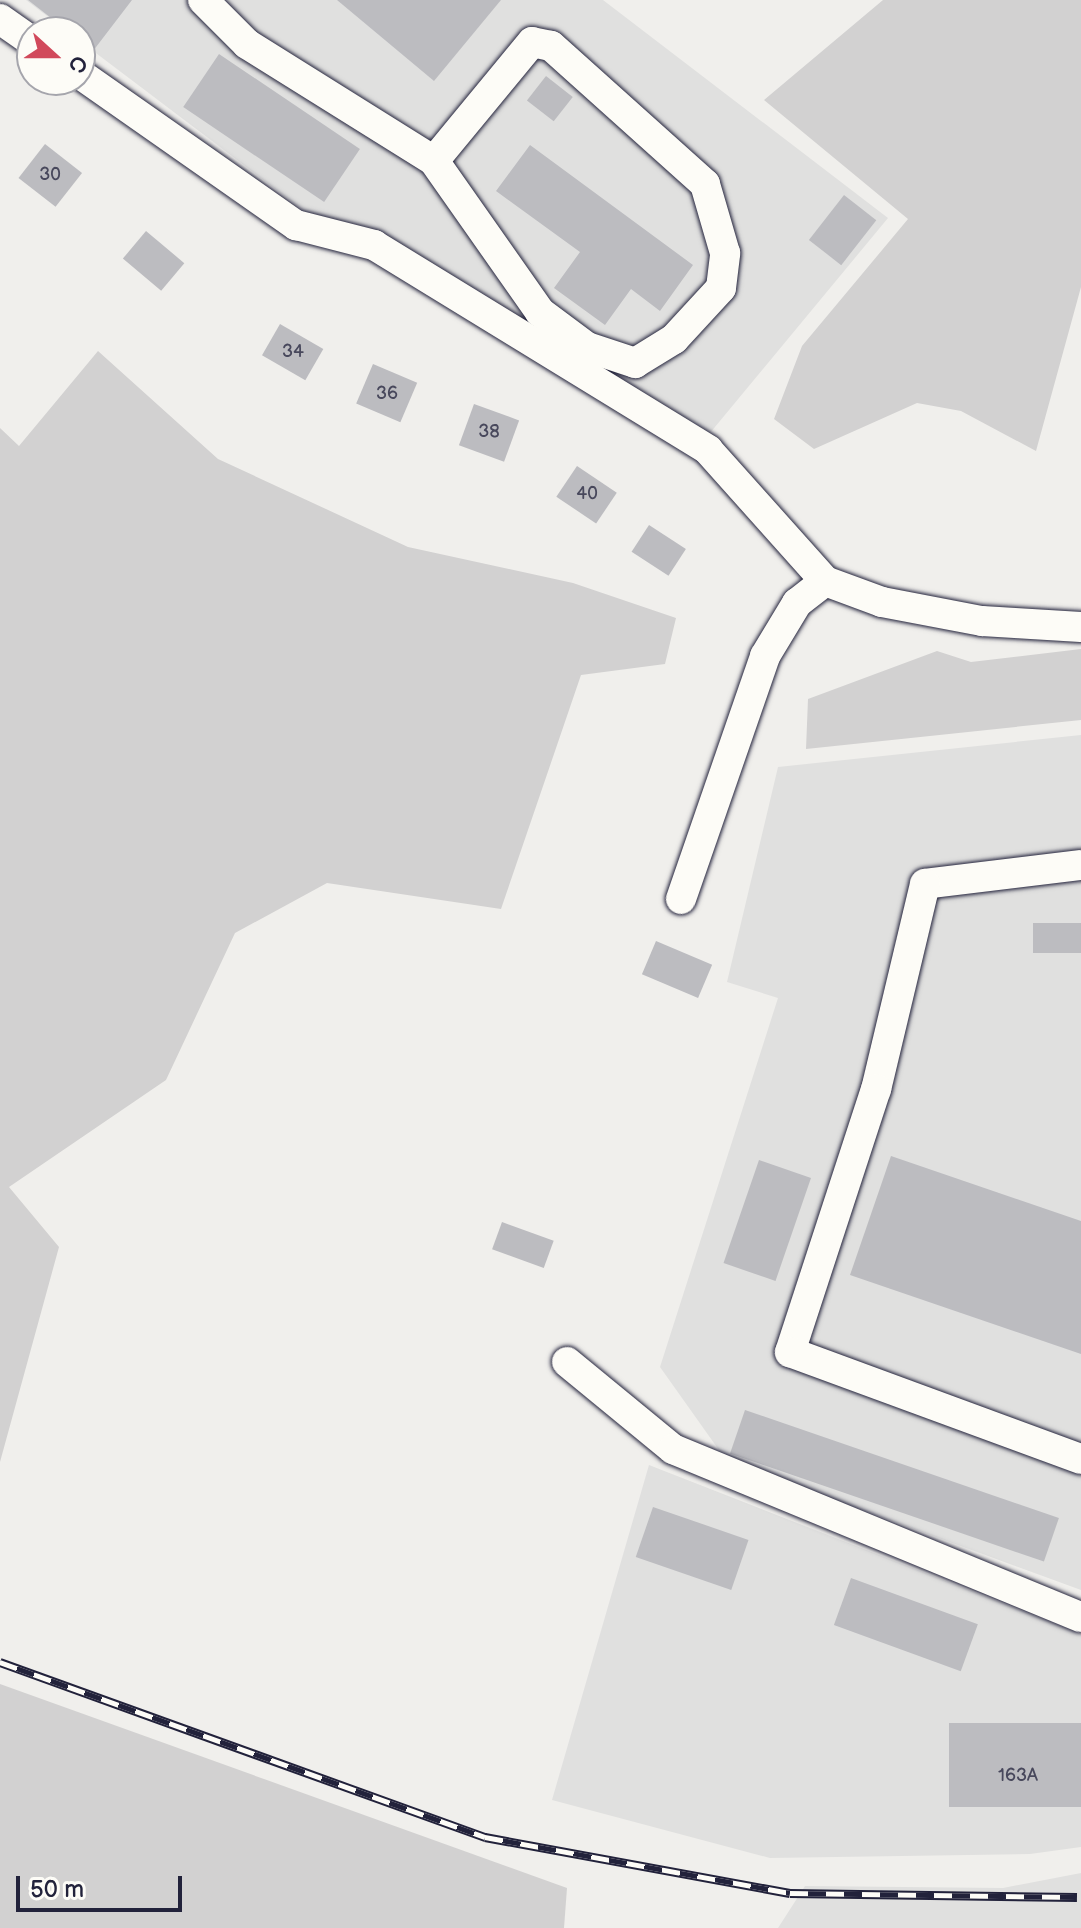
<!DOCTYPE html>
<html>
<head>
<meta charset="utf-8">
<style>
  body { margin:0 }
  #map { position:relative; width:1081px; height:1928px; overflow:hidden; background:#f0efec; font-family:"Balsamiq Sans",sans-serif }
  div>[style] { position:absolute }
  .built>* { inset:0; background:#e0e0df }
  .green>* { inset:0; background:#d2d1d1 }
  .building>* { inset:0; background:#bcbcc0; transform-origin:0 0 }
  .roads { filter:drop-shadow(0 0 2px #22223b) drop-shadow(0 0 2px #22223b) }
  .minor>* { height:30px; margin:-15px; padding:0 15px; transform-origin:15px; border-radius:15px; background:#fdfcf7 }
  .rail>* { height:9px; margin-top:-4.5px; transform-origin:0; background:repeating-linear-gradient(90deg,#fdfcf7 0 18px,#22223b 0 36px); box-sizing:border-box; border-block:2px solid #22223b }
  span { translate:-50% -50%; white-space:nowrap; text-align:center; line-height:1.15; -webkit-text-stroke:7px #fdfcf7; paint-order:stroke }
  .number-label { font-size:18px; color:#48485c }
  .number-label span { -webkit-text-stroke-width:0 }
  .north { position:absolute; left:16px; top:16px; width:80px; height:80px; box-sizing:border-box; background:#fdfcf7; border:2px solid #a5a5ac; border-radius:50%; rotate:111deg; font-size:22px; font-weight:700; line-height:32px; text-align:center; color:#22223b }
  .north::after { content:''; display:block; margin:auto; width:28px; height:36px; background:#d1495b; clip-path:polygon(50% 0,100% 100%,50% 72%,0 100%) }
  .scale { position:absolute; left:16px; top:1876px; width:166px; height:36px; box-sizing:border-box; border:4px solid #22223b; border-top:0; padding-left:10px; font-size:24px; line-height:28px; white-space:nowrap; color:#22223b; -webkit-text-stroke:6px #fdfcf7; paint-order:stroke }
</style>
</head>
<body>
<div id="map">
  <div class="built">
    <i style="clip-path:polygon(26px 0,603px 0,888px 218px,710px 433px,388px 236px,319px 222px,80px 41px,80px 32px,68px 32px)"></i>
    <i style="clip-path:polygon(1081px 735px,1081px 1590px,726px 1460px,660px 1367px,778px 998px,727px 982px,778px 767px)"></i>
    <i style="clip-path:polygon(649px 1465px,1081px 1634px,1081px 1847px,1030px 1854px,770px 1858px,552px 1800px)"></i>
    <i style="clip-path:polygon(1081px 1873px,1081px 1928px,778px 1928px,805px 1886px,1003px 1888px)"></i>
  </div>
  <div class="green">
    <i style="clip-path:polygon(883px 0,1081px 0,1081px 287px,1036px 451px,961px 411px,917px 403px,814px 449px,774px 419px,802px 346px,908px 219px,764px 100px)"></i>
    <i style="clip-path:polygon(98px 351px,218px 459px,408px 547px,573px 583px,676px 618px,665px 664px,581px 675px,501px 909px,327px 883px,235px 933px,166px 1080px,9px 1187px,59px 1247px,0 1462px,0 428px,19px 446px)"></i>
    <i style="clip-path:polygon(1081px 649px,1081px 720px,806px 749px,808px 699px,937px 651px,971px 662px)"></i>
    <i style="clip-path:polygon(0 1684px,567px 1888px,564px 1928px,0 1928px)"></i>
  </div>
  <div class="building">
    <i style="clip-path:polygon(28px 0,132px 0,93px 51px,80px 40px,80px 32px,69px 32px)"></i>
    <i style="clip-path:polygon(337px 0,501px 0,434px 81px)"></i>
    <i style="left:219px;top:54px;width:170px;height:64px;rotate:34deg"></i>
    <i style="left:546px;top:76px;width:34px;height:31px;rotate:38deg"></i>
    <i style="left:45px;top:144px;width:47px;height:43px;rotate:38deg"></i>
    <i style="clip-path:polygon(530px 145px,693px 265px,660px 311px,631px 289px,605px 325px,554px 288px,580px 252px,496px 191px)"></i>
    <i style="left:844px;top:195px;width:41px;height:57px;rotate:38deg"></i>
    <i style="left:146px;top:231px;width:50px;height:36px;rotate:40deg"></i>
    <i style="left:280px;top:324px;width:50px;height:36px;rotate:30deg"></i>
    <i style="left:373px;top:364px;width:48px;height:43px;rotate:23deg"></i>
    <i style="left:474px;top:404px;width:48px;height:44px;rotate:20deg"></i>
    <i style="left:577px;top:466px;width:48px;height:37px;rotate:34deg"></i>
    <i style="left:649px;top:525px;width:44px;height:32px;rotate:33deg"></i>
    <i style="left:1081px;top:923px;width:30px;height:48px;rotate:90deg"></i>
    <i style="left:656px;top:941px;width:61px;height:36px;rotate:23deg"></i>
    <i style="clip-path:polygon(891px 1156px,1081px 1221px,1081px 1354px,850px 1275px)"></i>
    <i style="left:759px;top:1160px;width:55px;height:109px;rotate:19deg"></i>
    <i style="left:502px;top:1222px;width:55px;height:29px;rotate:20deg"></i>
    <i style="left:745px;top:1410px;width:332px;height:46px;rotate:19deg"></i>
    <i style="left:653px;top:1507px;width:101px;height:53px;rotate:19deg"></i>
    <i style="left:851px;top:1578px;width:135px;height:50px;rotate:20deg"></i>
    <i style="left:1081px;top:1723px;width:84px;height:132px;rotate:90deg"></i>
  </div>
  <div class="roads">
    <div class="minor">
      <i style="left:203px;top:0;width:62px;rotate:45deg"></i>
      <i style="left:247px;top:44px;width:221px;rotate:32deg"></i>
      <i style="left:434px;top:161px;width:184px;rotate:54.9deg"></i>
      <i style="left:540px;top:312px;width:59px;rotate:36.7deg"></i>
      <i style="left:587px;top:347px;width:51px;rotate:18.4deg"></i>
      <i style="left:635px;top:363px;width:46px;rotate:-31.6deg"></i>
      <i style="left:674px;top:339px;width:69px;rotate:-47.3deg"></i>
      <i style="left:721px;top:288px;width:35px;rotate:-83deg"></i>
      <i style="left:725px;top:253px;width:72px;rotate:-106.2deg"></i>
      <i style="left:705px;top:184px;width:207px;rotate:-138.1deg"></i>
      <i style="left:551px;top:46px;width:19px;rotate:-168deg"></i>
      <i style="left:532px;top:42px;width:154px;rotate:129.5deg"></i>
      <i style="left:0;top:19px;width:39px;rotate:35deg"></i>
      <i style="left:80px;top:74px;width:264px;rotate:35deg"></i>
      <i style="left:296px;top:225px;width:81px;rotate:14.4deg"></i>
      <i style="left:374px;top:245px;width:392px;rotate:31.5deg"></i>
      <i style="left:708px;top:450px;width:176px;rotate:48.2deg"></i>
      <i style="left:825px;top:581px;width:61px;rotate:20.2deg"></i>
      <i style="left:882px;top:602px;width:102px;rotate:10.8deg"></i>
      <i style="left:982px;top:621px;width:99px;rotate:3.5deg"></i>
      <i style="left:1081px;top:865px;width:157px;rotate:173.1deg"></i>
      <i style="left:925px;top:884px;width:211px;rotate:103.4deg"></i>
      <i style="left:876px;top:1089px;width:277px;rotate:108.1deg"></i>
      <i style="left:790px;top:1352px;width:310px;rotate:20.2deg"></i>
      <i style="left:681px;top:899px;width:257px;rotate:-70.9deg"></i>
      <i style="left:765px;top:656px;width:62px;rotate:-58.9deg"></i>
      <i style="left:797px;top:603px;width:36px;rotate:-38deg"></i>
      <i style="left:567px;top:1362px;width:137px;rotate:39.4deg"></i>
      <i style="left:673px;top:1449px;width:441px;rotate:22.4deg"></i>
    </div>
  </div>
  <div class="rail">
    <i style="left:0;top:1662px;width:516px;rotate:19.84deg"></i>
    <i style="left:485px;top:1837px;width:310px;rotate:10.4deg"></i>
    <i style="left:790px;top:1893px;width:287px;rotate:0.8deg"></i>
  </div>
  <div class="number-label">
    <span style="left:50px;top:175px">30</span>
    <span style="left:293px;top:352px">34</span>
    <span style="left:387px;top:394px">36</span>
    <span style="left:489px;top:432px">38</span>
    <span style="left:587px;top:494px">40</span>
    <span style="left:1018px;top:1776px">163А</span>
  </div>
  <div class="north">С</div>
  <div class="scale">50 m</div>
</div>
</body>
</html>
